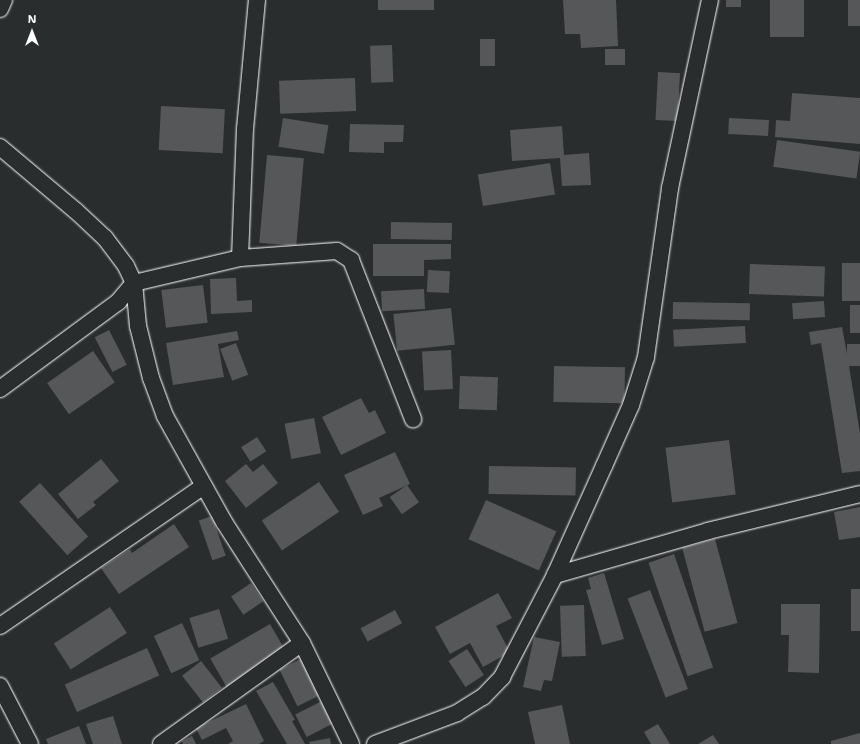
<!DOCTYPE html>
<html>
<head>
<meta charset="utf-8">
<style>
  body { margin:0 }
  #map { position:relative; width:860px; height:744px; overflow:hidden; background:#2a2d2e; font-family:"Shantell Sans",sans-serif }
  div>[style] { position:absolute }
  .building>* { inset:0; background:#555758; transform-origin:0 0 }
  .roads { filter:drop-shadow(0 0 1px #fff) drop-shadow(0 0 1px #fff) }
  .minor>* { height:16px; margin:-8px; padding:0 8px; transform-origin:8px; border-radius:8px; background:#2a2d2e }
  span { translate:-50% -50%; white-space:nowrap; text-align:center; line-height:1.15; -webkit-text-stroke:3px #2a2d2e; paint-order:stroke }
  .north { position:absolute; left:12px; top:12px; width:40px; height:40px; -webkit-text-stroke:3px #2a2d2e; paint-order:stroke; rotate:0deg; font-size:11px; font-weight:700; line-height:16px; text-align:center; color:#fff }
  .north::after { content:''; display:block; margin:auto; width:14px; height:18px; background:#fff; clip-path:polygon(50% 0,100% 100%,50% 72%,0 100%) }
</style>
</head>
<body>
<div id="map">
  <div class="building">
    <i style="left:378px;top:0;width:56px;height:10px"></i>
    <i style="clip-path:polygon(563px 0,616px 0,618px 46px,581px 48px,580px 34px,565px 34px)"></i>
    <i style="left:726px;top:0;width:15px;height:7px"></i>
    <i style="left:770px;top:0;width:34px;height:37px"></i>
    <i style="left:848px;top:0;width:12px;height:26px"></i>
    <i style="left:480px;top:39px;width:15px;height:27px"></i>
    <i style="left:392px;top:45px;width:37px;height:22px;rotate:88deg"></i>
    <i style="left:605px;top:49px;width:20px;height:16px"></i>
    <i style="left:658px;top:72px;width:22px;height:48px;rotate:3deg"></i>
    <i style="left:355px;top:78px;width:33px;height:76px;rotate:88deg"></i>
    <i style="clip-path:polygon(792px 93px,860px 98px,860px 144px,775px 137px,776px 120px,790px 121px)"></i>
    <i style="left:161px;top:106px;width:64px;height:44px;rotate:3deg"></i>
    <i style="left:283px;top:118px;width:46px;height:29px;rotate:9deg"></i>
    <i style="left:729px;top:118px;width:40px;height:16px;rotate:3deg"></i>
    <i style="clip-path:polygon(350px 124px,404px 125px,403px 142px,384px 142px,384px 153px,349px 152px)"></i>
    <i style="clip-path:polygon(562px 126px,564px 155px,589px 153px,591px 185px,562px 186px,560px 158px,512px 161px,510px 130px)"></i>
    <i style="left:777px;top:140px;width:84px;height:27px;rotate:8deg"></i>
    <i style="left:267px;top:155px;width:37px;height:88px;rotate:5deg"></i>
    <i style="left:550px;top:163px;width:32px;height:73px;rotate:81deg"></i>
    <i style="left:391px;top:222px;width:61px;height:17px;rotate:1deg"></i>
    <i style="clip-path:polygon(373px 244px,451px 244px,451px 259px,424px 260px,424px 276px,373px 276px)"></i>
    <i style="left:842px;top:263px;width:18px;height:38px"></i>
    <i style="left:750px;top:264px;width:75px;height:30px;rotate:2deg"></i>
    <i style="left:428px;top:270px;width:22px;height:22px;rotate:3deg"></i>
    <i style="clip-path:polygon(236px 278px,237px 301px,252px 300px,252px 312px,211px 314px,210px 279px)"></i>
    <i style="left:203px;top:285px;width:38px;height:42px;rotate:83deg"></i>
    <i style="left:424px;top:289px;width:20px;height:43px;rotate:87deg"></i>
    <i style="left:824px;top:301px;width:16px;height:32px;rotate:86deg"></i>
    <i style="left:673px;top:302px;width:77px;height:17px;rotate:1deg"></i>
    <i style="left:850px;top:305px;width:10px;height:28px"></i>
    <i style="left:451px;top:308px;width:37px;height:58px;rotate:84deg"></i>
    <i style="left:745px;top:326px;width:17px;height:72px;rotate:87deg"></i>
    <i style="clip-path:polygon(842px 327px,847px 354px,847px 344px,860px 344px,860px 366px,849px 366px,860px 433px,860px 471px,842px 473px,821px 343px,811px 345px,809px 332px)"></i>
    <i style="left:109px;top:330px;width:39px;height:16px;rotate:63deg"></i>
    <i style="clip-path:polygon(237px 331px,239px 340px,218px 344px,224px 377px,173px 385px,166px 343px)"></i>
    <i style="left:236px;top:343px;width:34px;height:17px;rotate:69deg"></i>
    <i style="left:451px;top:350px;width:39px;height:29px;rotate:87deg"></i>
    <i style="left:93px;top:351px;width:38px;height:56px;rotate:55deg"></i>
    <i style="left:554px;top:366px;width:71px;height:36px;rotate:1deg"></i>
    <i style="left:460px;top:376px;width:38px;height:33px;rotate:2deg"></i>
    <i style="clip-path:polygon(361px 398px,369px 413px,375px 410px,386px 433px,341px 455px,322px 417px)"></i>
    <i style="left:314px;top:418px;width:36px;height:30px;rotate:79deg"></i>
    <i style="left:257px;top:437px;width:17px;height:19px;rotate:57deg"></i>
    <i style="left:729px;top:440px;width:55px;height:64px;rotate:83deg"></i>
    <i style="clip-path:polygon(395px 452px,410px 484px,379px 498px,383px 506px,363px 515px,344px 475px)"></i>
    <i style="clip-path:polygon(101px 459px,119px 481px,93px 502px,96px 505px,78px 519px,58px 494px)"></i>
    <i style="clip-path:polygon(246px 464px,253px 472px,263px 464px,278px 483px,246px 508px,225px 481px)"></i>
    <i style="left:489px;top:466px;width:87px;height:28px;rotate:1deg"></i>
    <i style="left:319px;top:482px;width:36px;height:69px;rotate:56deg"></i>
    <i style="left:40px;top:483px;width:72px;height:28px;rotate:48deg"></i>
    <i style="left:407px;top:485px;width:21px;height:21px;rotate:55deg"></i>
    <i style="left:486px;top:500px;width:77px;height:43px;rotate:24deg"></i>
    <i style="clip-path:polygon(860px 507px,860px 537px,839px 540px,834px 512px)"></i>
    <i style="left:212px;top:516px;width:42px;height:14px;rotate:71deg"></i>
    <i style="clip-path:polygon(174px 524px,189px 547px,119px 594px,101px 568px,130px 549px,132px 553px)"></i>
    <i style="left:715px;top:539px;width:87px;height:34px;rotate:75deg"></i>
    <i style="left:674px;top:554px;width:120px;height:27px;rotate:71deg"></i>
    <i style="clip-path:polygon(604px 573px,624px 639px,602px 645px,586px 590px,591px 589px,588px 578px)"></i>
    <i style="left:251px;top:583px;width:22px;height:24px;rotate:56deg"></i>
    <i style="left:851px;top:589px;width:9px;height:42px"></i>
    <i style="left:650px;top:590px;width:106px;height:24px;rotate:69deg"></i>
    <i style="clip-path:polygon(498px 593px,512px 618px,496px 626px,510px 652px,483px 667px,470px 643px,450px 654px,435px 627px)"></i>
    <i style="clip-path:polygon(781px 604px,820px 604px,819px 673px,788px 672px,789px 635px,781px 635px)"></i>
    <i style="left:584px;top:605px;width:51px;height:24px;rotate:88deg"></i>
    <i style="left:110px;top:607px;width:31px;height:67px;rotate:57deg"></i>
    <i style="left:219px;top:609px;width:31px;height:31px;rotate:73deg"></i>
    <i style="left:395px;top:610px;width:15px;height:39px;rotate:62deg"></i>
    <i style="left:182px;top:623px;width:41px;height:31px;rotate:65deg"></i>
    <i style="left:270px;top:624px;width:39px;height:69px;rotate:60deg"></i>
    <i style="clip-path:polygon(534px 637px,560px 642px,552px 681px,544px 680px,541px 691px,523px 687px)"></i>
    <i style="left:147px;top:648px;width:30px;height:90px;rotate:66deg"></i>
    <i style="left:467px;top:649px;width:31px;height:22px;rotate:57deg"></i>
    <i style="left:301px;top:659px;width:41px;height:24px;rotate:64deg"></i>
    <i style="left:201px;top:661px;width:34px;height:24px;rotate:52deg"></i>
    <i style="clip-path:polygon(273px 682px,295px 720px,292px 721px,305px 744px,287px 744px,256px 691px)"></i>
    <i style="left:322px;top:701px;width:25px;height:30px;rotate:63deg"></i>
    <i style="clip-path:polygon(246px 704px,264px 741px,259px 744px,228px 744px,233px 741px,226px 728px,202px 740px,196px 728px)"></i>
    <i style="clip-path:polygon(562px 705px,570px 744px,535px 744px,528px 712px)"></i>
    <i style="clip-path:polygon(113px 716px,122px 744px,93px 744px,86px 724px)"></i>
    <i style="clip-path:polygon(658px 724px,670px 744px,651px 744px,644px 732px)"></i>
    <i style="clip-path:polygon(79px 726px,86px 744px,48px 744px,46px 739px)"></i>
    <i style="clip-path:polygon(860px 733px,860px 744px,831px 744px,831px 741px)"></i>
    <i style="clip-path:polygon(713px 735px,719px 744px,698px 744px)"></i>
    <i style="clip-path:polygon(192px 736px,196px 744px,183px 744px,182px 741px)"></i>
    <i style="clip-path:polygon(330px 738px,331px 744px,310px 744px,309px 742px)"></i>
  </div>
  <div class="roads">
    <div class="minor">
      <i style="left:0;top:9px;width:10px;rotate:-66deg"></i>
      <i style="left:0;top:147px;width:99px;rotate:40.1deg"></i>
      <i style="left:76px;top:211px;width:40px;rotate:43deg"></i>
      <i style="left:105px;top:238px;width:35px;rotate:53deg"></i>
      <i style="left:126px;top:266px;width:19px;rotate:65deg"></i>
      <i style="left:134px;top:283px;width:43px;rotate:84.7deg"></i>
      <i style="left:138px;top:326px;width:54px;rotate:76deg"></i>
      <i style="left:151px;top:378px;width:40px;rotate:69.8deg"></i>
      <i style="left:165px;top:416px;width:121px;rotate:60.9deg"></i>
      <i style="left:224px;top:522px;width:144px;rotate:57.2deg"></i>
      <i style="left:302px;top:643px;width:112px;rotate:64.1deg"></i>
      <i style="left:240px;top:258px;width:129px;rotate:-87.8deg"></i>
      <i style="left:245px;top:129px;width:130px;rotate:-84.7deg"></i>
      <i style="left:0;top:389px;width:147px;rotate:-36.4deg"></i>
      <i style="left:118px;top:302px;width:25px;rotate:-50deg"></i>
      <i style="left:134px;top:283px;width:109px;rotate:-13.3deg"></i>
      <i style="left:240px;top:258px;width:97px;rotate:-4.1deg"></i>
      <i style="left:337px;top:251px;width:17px;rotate:33deg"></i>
      <i style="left:351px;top:260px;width:171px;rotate:68.7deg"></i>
      <i style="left:555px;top:575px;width:159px;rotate:-16deg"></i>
      <i style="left:708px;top:531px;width:156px;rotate:-13.7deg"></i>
      <i style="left:0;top:626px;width:247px;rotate:-34.5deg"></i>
      <i style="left:0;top:686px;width:65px;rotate:62.7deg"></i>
      <i style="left:161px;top:744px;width:173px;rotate:-35.6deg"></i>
      <i style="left:375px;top:744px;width:88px;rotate:-20.7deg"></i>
      <i style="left:457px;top:713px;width:31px;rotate:-32deg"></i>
      <i style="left:483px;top:697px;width:28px;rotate:-46deg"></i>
      <i style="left:502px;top:677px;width:115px;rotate:-62.5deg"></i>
      <i style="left:555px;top:575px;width:120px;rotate:-65.8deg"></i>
      <i style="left:604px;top:466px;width:67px;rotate:-66.1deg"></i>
      <i style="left:631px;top:405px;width:50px;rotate:-72.6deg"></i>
      <i style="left:646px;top:357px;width:171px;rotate:-81.9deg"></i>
      <i style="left:670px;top:188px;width:192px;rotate:-78deg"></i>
    </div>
  </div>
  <div class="north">N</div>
</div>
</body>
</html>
